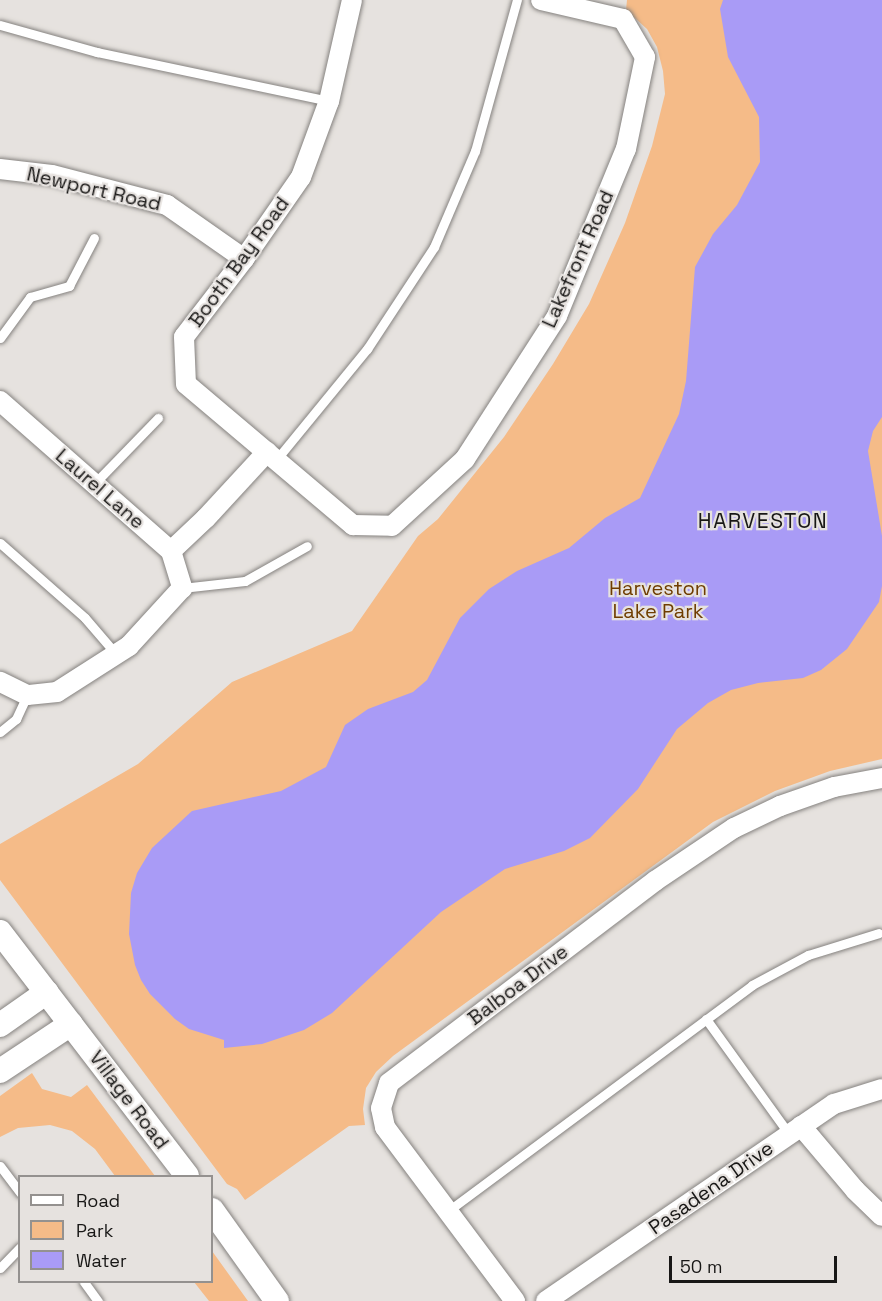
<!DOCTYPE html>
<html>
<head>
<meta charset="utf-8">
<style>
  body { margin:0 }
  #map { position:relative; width:882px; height:1301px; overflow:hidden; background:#e6e2df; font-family:"Space Grotesk",sans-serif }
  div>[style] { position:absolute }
  .green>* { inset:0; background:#f5bb88 }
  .water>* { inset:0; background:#a99bf6 }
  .roads { filter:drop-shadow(0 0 2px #85827f) drop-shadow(0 0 2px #85827f) }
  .service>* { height:9px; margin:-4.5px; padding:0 4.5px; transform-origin:4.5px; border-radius:4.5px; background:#fff }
  .minor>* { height:20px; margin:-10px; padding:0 10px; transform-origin:10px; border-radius:10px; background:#fff }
  .tertiary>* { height:24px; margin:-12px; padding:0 12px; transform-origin:12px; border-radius:12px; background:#fff }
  span { translate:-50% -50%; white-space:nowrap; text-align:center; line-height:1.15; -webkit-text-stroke:4.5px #e6e2df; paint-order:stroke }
  .street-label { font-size:20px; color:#181716 }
  .park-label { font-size:20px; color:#6f3d00 }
  .neighbourhood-label { font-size:21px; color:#181716; letter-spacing:1.5px }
  .legend { position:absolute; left:18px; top:1175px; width:195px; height:108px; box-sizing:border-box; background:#e6e2df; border:2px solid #94918f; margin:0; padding:8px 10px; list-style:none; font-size:18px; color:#181716 }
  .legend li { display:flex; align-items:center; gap:12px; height:30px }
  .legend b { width:30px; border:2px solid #94918f }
  .scale { position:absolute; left:669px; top:1256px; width:168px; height:27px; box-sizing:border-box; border:3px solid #181716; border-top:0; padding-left:8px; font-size:18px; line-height:21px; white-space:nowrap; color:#181716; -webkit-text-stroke:4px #e6e2df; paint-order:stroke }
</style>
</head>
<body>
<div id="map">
  <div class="green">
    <i style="clip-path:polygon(627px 0,882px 0,882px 759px,830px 771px,775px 791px,713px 822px,393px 1056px,376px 1072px,366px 1088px,363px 1109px,365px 1125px,349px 1126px,245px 1200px,237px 1189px,227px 1184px,0 880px,0 844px,138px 764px,232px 682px,352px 631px,418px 536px,438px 519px,504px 437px,553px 364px,589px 304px,625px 223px,652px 146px,665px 94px,663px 71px,657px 47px,647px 29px,626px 10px)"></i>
    <i style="clip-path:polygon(32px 1073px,42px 1089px,71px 1097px,87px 1085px,155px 1176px,115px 1176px,95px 1149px,72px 1131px,50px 1125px,18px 1128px,0 1137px,0 1096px)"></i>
    <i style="clip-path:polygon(212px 1251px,248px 1301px,209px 1301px,194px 1282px,212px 1282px)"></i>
  </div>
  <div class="water">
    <i style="clip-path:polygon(723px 0,882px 0,882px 417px,873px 431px,868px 451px,882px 536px,882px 586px,879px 602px,847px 649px,821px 670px,803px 678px,758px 683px,731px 690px,708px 703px,677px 729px,638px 789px,590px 838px,564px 851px,505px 869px,441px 912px,332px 1013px,304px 1030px,262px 1044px,224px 1048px,224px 1040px,189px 1029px,175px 1019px,150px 994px,141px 980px,135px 965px,129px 934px,131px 893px,137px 873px,152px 848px,192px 811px,281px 791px,326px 767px,345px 725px,368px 709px,413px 692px,427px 680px,460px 618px,489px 589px,517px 571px,569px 548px,605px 518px,640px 498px,679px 414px,686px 381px,695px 267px,713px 234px,737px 205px,760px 162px,759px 117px,728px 57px,720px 9px)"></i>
  </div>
  <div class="roads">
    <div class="service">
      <i style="left:0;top:25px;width:101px;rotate:15.6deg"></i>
      <i style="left:97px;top:52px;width:237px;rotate:11.9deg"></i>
      <i style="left:0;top:338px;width:51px;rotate:-53.8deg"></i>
      <i style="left:30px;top:297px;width:41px;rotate:-15.8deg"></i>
      <i style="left:69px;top:286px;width:54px;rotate:-62.5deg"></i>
      <i style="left:276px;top:460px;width:144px;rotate:-50.7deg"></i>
      <i style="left:367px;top:349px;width:122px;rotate:-56.7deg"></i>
      <i style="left:434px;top:247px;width:104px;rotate:-66.9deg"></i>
      <i style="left:475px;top:151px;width:157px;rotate:-74.5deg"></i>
      <i style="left:94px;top:484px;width:92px;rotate:-45.9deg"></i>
      <i style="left:0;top:543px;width:113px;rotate:41.4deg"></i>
      <i style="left:85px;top:618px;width:48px;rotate:49.3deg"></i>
      <i style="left:182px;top:588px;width:63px;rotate:-6.3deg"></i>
      <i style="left:245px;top:581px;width:71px;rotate:-29.4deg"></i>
      <i style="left:0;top:732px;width:21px;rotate:-39deg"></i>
      <i style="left:16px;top:719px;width:26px;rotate:-65deg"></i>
      <i style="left:706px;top:1019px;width:142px;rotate:54.2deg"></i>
      <i style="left:0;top:1166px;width:34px;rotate:53deg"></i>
      <i style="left:448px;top:1211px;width:379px;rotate:-36.6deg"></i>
      <i style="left:752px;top:985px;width:64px;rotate:-28.2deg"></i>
      <i style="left:808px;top:955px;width:74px;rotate:-17.2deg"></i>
      <i style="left:0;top:1268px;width:29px;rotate:-46deg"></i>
      <i style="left:84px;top:1282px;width:24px;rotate:54deg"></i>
    </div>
    <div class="minor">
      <i style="left:352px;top:0;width:104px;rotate:102.8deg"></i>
      <i style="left:329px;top:101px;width:81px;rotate:110.2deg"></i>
      <i style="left:301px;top:177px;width:100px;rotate:124.8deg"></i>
      <i style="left:244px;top:259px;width:98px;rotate:127.6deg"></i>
      <i style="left:184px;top:337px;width:47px;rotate:87.6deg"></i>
      <i style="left:186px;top:384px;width:219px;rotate:40.2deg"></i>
      <i style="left:353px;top:525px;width:39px;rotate:1deg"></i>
      <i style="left:392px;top:526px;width:99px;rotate:-42.5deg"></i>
      <i style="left:465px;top:459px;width:170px;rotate:-57.2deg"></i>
      <i style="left:557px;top:316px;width:181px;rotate:-67.6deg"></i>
      <i style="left:626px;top:149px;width:94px;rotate:-78.3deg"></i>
      <i style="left:645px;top:57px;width:44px;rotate:-120.1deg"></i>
      <i style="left:623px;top:19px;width:84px;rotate:-167deg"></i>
      <i style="left:0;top:169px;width:52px;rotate:6.6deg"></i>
      <i style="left:52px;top:175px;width:119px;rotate:14.6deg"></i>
      <i style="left:167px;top:205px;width:94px;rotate:35deg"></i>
      <i style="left:0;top:401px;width:227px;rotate:41.3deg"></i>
      <i style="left:171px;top:551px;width:39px;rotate:73deg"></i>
      <i style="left:182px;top:588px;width:79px;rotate:132.4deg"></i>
      <i style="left:129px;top:646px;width:85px;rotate:147.4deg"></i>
      <i style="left:57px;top:692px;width:30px;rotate:174deg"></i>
      <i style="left:27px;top:695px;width:30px;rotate:-154deg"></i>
      <i style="left:171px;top:551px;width:48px;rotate:-43.3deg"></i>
      <i style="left:206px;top:518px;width:90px;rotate:-47.3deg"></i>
      <i style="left:801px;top:1126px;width:84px;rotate:49.8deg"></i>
      <i style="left:855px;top:1190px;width:37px;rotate:44deg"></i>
      <i style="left:515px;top:1301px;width:217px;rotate:-126.8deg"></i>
      <i style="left:385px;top:1127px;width:19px;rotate:-102deg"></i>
      <i style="left:381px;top:1108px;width:26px;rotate:-72deg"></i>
      <i style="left:389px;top:1083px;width:334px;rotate:-37.2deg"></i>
      <i style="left:655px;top:881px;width:95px;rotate:-33.9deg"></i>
      <i style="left:734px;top:828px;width:51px;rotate:-25.6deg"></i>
      <i style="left:780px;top:806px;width:57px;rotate:-19.4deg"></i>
      <i style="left:834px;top:787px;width:49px;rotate:-10.6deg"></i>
      <i style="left:546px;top:1301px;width:349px;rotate:-34.4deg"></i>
      <i style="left:834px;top:1104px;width:50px;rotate:-17.4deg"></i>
    </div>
    <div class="tertiary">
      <i style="left:0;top:932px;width:307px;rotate:52.5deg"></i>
      <i style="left:0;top:1025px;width:57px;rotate:-35.1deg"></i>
      <i style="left:0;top:1071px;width:85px;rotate:-33.5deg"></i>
      <i style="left:212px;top:1210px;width:112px;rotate:54.5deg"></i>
    </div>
  </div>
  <div class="street-label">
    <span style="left:94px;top:189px;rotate:13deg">Newport Road</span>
    <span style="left:578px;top:259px;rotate:-66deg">Lakefront Road</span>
    <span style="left:239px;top:262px;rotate:-54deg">Booth Bay Road</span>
    <span style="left:100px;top:489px;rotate:41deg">Laurel Lane</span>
    <span style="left:518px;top:985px;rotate:-37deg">Balboa Drive</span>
    <span style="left:129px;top:1100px;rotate:53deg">Village Road</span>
    <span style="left:711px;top:1188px;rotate:-35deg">Pasadena Drive</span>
  </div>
  <div class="park-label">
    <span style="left:658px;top:600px">Harveston<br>Lake Park</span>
  </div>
  <div class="neighbourhood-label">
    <span style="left:763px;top:521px">HARVESTON</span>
  </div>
  <ul class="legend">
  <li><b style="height:8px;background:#fff"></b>Road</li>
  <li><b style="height:16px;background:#f5bb88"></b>Park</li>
  <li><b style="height:16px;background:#a99bf6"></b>Water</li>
  </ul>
  <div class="scale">50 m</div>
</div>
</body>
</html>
